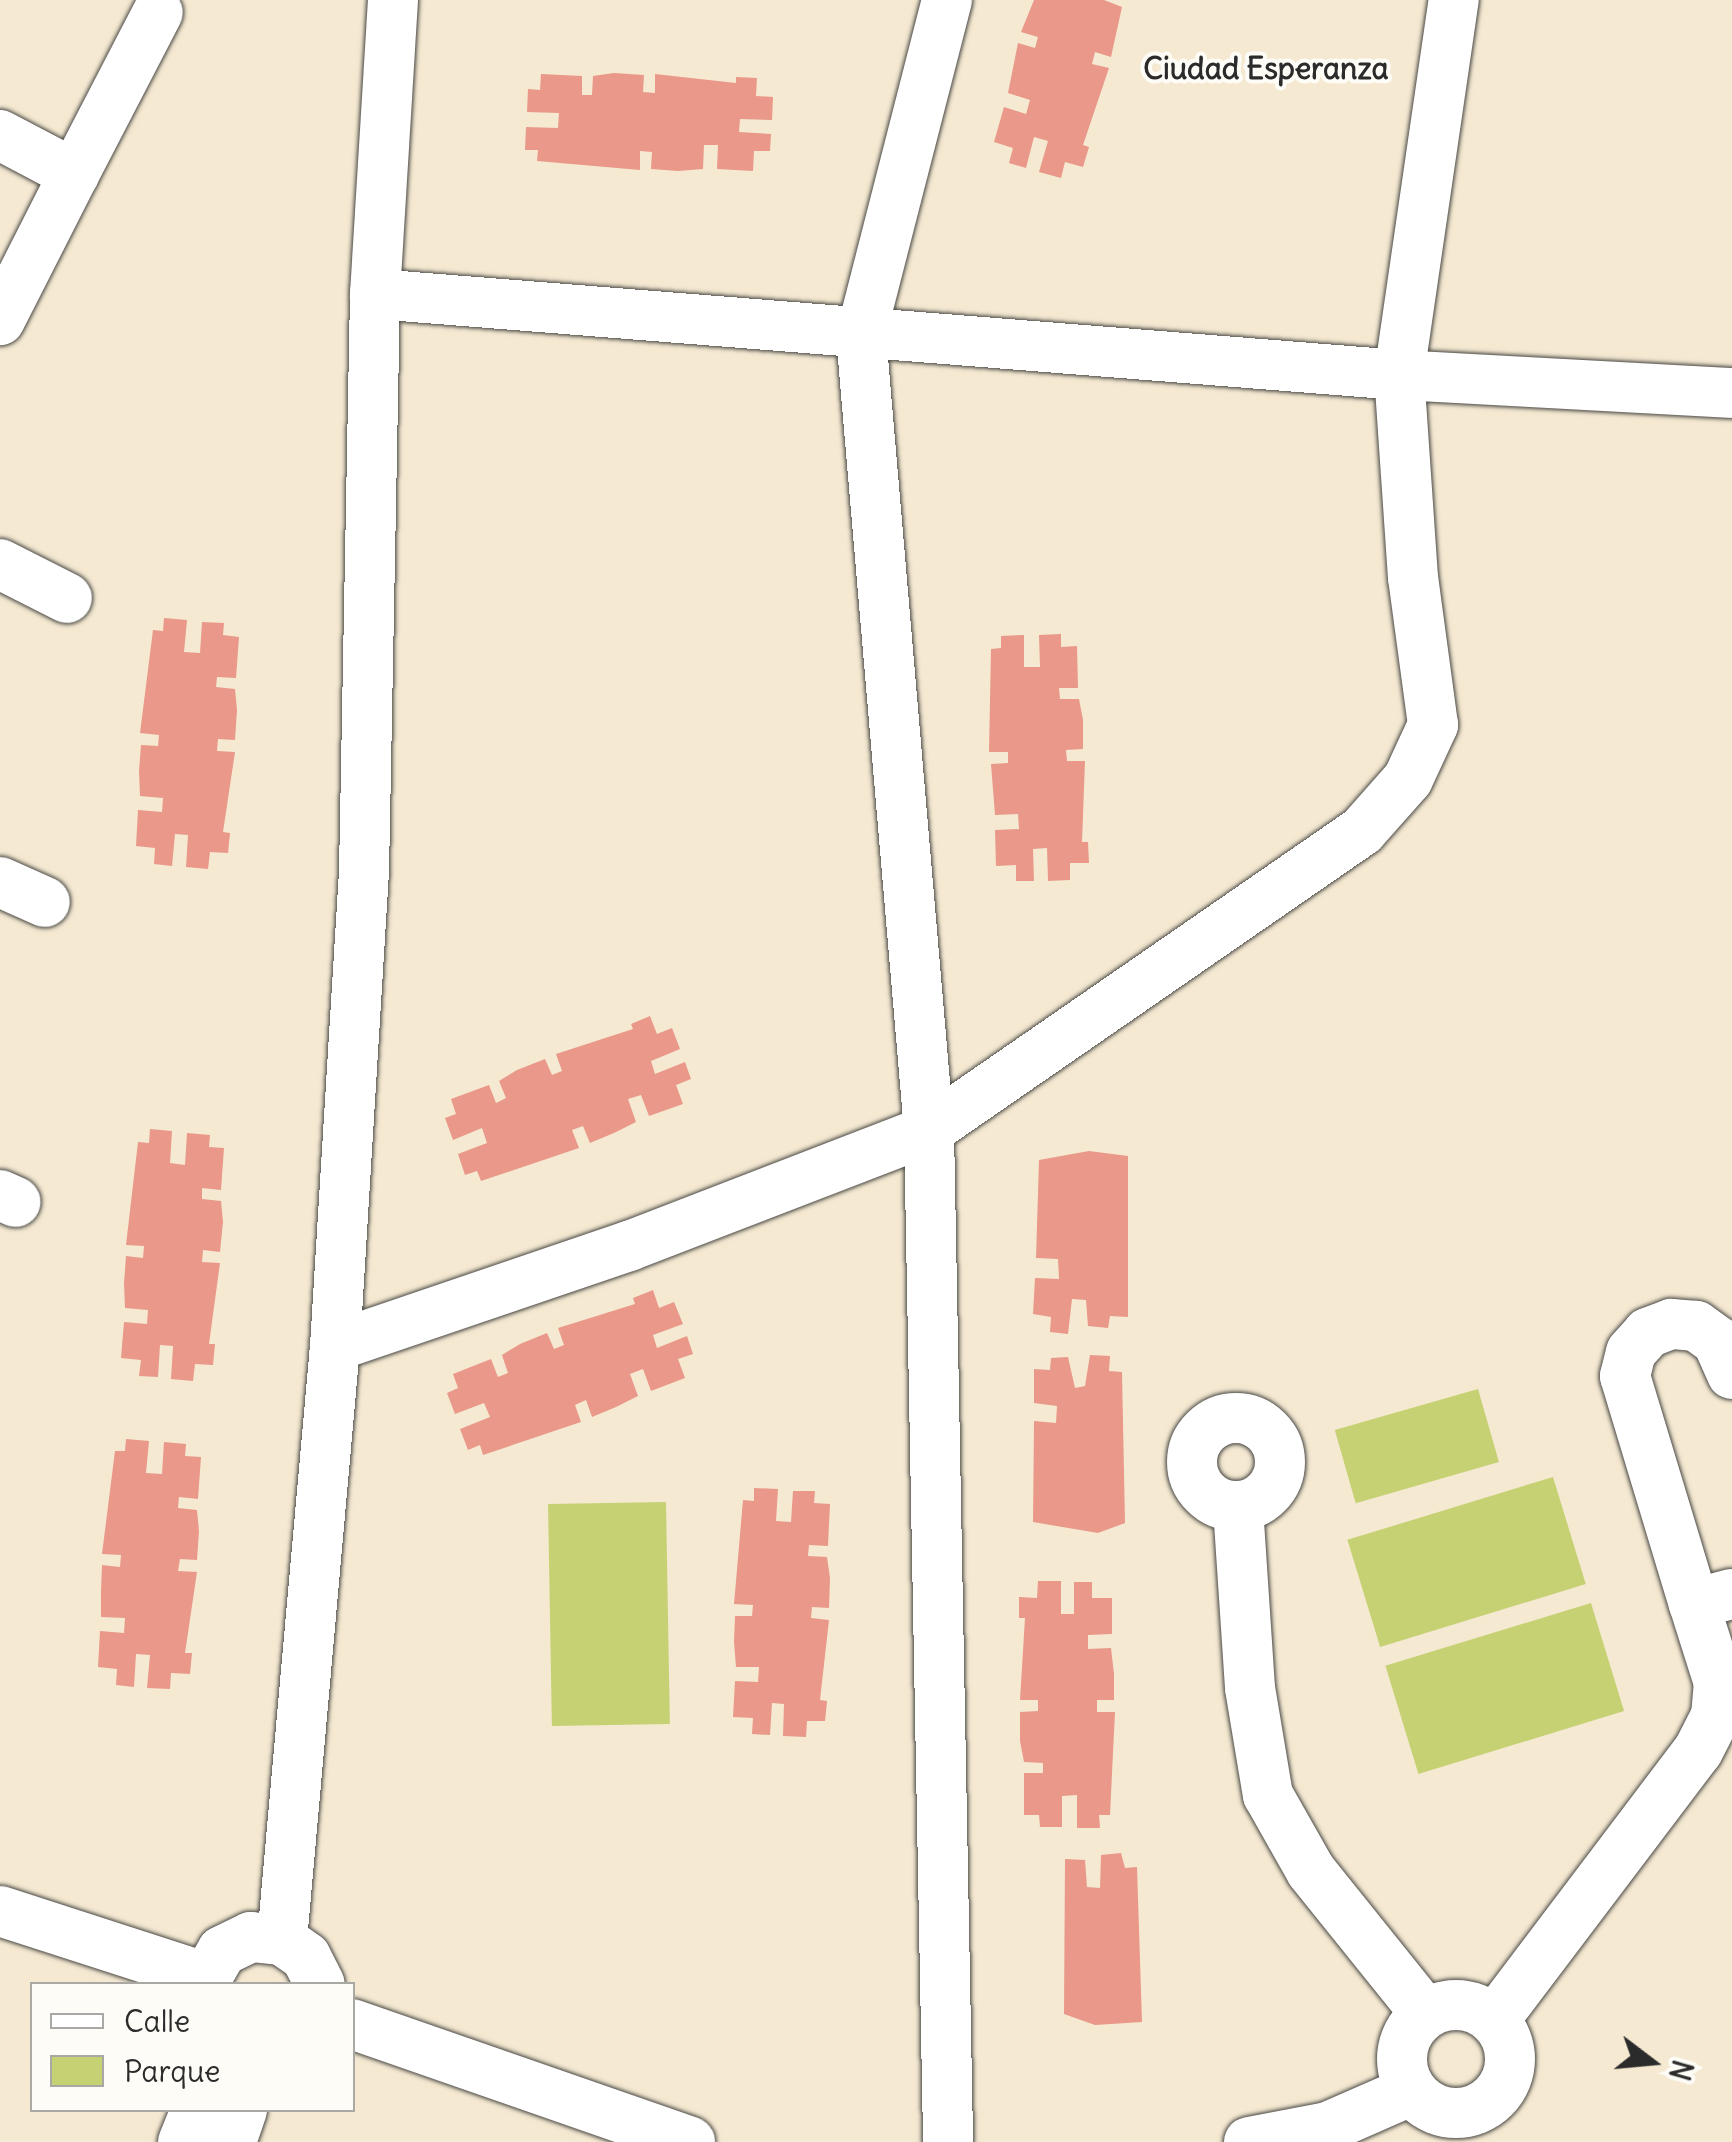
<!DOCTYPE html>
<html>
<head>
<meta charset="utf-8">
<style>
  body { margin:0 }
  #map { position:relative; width:1732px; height:2142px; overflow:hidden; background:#f5e9d2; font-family:Delius,sans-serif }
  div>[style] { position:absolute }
  .green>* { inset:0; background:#c5d173; transform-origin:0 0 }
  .building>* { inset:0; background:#e99889 }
  .roads { filter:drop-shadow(0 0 2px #494844) drop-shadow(0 0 2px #494844) }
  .minor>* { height:50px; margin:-25px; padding:0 25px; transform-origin:25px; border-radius:25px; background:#fff }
  .minor>.ring { margin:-25px; padding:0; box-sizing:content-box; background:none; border:50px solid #fff; border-radius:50% }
  span { translate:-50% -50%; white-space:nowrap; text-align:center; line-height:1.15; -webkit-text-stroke:8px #fdfcf7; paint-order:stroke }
  .neighbourhood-label { font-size:30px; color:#2b2b2b; font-weight:700 }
  .legend { position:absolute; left:30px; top:1982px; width:325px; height:130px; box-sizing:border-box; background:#fdfcf7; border:2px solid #a9a8a5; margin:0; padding:12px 18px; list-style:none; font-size:30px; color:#2b2b2b }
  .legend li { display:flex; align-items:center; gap:20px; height:50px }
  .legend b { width:50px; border:2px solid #a9a8a5 }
  .north { position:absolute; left:1602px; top:2012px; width:100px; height:100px; -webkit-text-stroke:8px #fdfcf7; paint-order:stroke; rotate:106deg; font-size:28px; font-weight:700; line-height:40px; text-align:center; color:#2b2b2b }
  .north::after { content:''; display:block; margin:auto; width:35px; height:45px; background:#2b2b2b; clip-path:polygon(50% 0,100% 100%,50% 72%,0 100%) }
</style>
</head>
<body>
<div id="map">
  <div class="green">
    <i style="left:1478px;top:1389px;width:76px;height:149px;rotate:74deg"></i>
    <i style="left:1553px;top:1477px;width:112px;height:215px;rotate:73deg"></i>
    <i style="left:666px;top:1502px;width:222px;height:118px;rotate:89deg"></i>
    <i style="left:1591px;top:1603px;width:113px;height:215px;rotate:73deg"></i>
  </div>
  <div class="building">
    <i style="clip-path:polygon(1034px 0,1104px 0,1122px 7px,1111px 57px,1095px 52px,1092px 64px,1109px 68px,1083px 145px,1089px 147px,1083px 167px,1065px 162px,1061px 178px,1039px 172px,1048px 141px,1034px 137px,1026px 168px,1009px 163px,1013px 148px,994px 142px,1004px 107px,1026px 114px,1030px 100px,1008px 93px,1018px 43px,1035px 48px,1038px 37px,1021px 32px)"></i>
    <i style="clip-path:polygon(614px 73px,644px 75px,643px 92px,655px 93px,655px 74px,736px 83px,736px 77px,757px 78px,756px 96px,773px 97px,772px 120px,740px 119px,739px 132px,771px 134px,770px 151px,754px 151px,753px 171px,717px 169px,718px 145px,704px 145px,703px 169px,678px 171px,651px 169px,652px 152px,640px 151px,640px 170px,537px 161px,538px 150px,525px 150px,526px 127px,558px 128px,559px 113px,527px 112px,528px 89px,540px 90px,541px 74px,582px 76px,582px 95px,592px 95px,593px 76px)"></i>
    <i style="clip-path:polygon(164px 618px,187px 620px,184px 652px,200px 653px,202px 622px,224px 623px,223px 635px,239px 637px,236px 678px,217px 677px,216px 687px,235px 689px,237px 710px,235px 740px,218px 739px,217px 751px,235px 752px,223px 832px,230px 833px,228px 853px,210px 852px,208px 869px,186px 867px,188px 835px,175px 834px,172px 866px,154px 864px,155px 848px,136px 846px,138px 810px,162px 812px,163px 798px,140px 796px,139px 771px,141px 745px,158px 746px,159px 735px,140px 733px,153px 630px,163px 631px)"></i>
    <i style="clip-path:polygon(1061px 634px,1061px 647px,1077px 646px,1078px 688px,1059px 688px,1060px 699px,1079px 699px,1083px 720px,1083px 749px,1066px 750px,1067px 761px,1085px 761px,1082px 842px,1088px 842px,1089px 863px,1070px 863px,1070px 880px,1048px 881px,1047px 848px,1033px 849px,1034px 881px,1016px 881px,1016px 865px,996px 866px,995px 830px,1019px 829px,1018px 814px,995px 815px,991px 764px,1008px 763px,1008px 752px,989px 752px,991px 649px,1001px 648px,1001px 636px,1024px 635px,1024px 667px,1040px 667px,1039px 635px)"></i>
    <i style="clip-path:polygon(650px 1016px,657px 1034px,672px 1028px,680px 1049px,651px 1061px,655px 1074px,685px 1062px,691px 1079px,676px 1085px,683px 1104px,649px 1116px,641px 1095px,628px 1099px,636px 1122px,614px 1133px,590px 1143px,583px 1126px,572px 1130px,579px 1148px,481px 1181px,477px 1171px,465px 1175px,458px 1154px,487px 1143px,482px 1128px,453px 1140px,445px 1118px,456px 1114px,451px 1099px,489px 1085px,496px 1103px,506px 1098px,499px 1081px,517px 1070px,545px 1059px,552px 1075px,562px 1071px,556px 1054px,633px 1029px,631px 1024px)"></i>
    <i style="clip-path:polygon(150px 1129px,172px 1131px,170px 1163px,185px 1165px,187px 1133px,210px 1135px,209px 1147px,224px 1148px,221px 1190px,202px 1188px,202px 1199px,221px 1201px,223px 1222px,220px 1252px,203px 1250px,202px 1262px,220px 1263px,209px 1344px,215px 1344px,213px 1365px,195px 1364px,193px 1381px,171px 1379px,173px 1346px,160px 1345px,158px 1377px,139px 1376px,141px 1360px,121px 1358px,124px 1322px,147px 1324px,148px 1310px,125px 1308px,124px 1283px,126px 1256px,143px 1258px,144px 1246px,126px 1245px,138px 1142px,149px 1143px)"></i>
    <i style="clip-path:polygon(1089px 1151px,1128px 1156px,1128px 1317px,1110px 1316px,1108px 1328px,1088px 1326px,1086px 1300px,1072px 1299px,1068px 1334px,1050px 1332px,1051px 1317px,1033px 1314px,1035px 1278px,1059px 1279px,1058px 1259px,1036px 1258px,1039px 1160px)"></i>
    <i style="clip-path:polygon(653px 1290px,659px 1308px,674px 1302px,683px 1324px,653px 1335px,657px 1348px,687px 1336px,693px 1354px,678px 1359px,685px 1378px,651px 1391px,643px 1369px,630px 1374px,638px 1396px,616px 1407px,592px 1417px,586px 1400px,575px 1405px,581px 1422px,483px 1455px,480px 1445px,468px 1450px,460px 1429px,490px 1417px,484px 1403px,455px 1414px,447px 1393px,458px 1388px,453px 1374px,491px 1359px,498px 1377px,508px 1373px,502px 1355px,520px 1344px,547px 1333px,554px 1349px,564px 1345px,558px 1328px,635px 1304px,633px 1298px)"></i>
    <i style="clip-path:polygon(1090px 1355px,1110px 1356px,1109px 1371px,1122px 1372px,1125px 1523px,1098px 1533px,1033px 1522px,1034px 1421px,1056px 1423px,1057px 1406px,1034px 1403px,1034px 1369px,1050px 1370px,1051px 1358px,1068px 1357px,1075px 1388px,1085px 1386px)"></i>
    <i style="clip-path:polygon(126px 1439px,149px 1441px,146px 1473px,162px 1474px,164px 1442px,186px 1444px,185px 1456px,201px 1457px,198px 1499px,179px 1497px,178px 1508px,197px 1510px,199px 1531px,197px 1560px,180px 1559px,178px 1571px,197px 1572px,185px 1653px,192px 1653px,190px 1674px,171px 1673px,170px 1689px,147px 1688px,150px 1655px,136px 1654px,134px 1687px,116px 1685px,117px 1669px,98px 1667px,100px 1631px,124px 1633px,125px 1618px,101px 1617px,101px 1592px,102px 1565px,120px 1567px,121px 1555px,102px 1554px,115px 1451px,125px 1451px)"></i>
    <i style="clip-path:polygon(754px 1488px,778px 1489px,776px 1521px,791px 1522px,793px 1491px,815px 1491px,814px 1503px,830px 1504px,828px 1546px,809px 1545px,808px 1556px,827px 1557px,830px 1578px,829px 1608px,812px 1607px,811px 1618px,829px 1620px,820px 1700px,827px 1701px,825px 1721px,807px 1721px,806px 1737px,783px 1736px,784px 1704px,772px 1703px,770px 1735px,752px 1734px,753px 1718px,733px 1717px,735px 1681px,758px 1682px,759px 1667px,736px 1667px,734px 1642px,735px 1616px,752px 1616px,753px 1605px,734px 1604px,743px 1500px,754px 1501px)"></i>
    <i style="clip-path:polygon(1038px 1581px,1061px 1581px,1061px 1614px,1074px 1614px,1074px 1582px,1092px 1582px,1092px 1598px,1112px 1598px,1112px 1634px,1088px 1635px,1088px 1649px,1111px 1648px,1114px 1674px,1114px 1700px,1097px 1700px,1097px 1712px,1115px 1712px,1110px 1815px,1099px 1815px,1100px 1828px,1077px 1828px,1077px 1795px,1062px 1796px,1062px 1827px,1040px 1827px,1039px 1815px,1024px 1815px,1024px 1773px,1043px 1773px,1043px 1763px,1024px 1762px,1020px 1741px,1020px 1712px,1038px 1711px,1038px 1700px,1020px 1700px,1025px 1618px,1019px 1618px,1019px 1597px,1037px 1598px)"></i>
    <i style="clip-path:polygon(1121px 1853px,1125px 1868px,1137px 1867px,1142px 2022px,1095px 2025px,1064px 2014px,1065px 1859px,1085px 1860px,1087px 1887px,1100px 1888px,1101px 1855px)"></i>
  </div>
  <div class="roads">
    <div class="minor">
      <i style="left:947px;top:0;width:346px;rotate:104.4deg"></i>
      <i style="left:861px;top:335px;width:798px;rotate:85.11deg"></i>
      <i style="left:929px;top:1130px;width:1012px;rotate:88.92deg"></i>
      <i style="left:0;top:135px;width:84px;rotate:27.8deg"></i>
      <i style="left:74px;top:174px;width:164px;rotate:116.9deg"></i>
      <i style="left:74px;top:174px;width:182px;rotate:-62.6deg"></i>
      <i style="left:375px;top:294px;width:1027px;rotate:4.52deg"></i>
      <i style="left:1399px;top:375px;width:333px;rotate:3.1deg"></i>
      <i style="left:0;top:564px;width:75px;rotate:26.9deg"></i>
      <i style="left:0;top:882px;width:49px;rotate:24deg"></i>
      <i style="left:0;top:1195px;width:17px;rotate:24deg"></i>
      <i style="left:335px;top:1346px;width:311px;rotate:-18.8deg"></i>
      <i style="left:629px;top:1246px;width:322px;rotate:-21.1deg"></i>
      <i style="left:929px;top:1130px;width:526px;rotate:-34.63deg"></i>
      <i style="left:1362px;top:831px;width:69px;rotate:-48.5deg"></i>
      <i style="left:1408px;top:779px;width:60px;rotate:-65.2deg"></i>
      <i style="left:1433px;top:725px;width:148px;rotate:-97.7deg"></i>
      <i style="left:1413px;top:578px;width:203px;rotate:-93.9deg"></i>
      <i style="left:1399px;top:375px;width:379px;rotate:-81.7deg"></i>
      <i style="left:1732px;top:1374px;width:36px;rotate:-114deg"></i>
      <i style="left:1717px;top:1341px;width:26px;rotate:-144deg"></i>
      <i style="left:1696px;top:1326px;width:25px;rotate:-175deg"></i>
      <i style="left:1671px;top:1324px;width:25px;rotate:159deg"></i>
      <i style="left:1648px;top:1333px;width:25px;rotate:132deg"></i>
      <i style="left:1631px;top:1352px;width:25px;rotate:104deg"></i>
      <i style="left:1625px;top:1376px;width:238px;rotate:73.2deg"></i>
      <i style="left:1694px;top:1604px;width:39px;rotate:-15deg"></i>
      <i class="ring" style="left:1192px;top:1418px;width:38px;height:38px"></i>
      <i style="left:1238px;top:1507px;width:181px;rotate:86.2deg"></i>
      <i style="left:1250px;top:1688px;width:109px;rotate:80.5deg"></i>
      <i style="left:1268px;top:1795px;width:87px;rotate:60.5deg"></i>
      <i style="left:1311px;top:1871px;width:182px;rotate:51.2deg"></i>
      <i style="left:0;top:1911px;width:214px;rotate:17.9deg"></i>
      <i style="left:282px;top:1940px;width:596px;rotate:-84.9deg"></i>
      <i style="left:335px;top:1346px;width:474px;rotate:-86.5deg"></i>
      <i style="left:364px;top:873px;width:579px;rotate:-88.91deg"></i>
      <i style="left:375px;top:294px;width:295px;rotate:-86.5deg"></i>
      <i style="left:203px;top:1984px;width:38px;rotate:-60deg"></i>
      <i style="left:222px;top:1951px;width:32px;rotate:-26deg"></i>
      <i style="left:251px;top:1937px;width:31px;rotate:6deg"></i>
      <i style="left:282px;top:1940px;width:29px;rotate:35deg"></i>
      <i style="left:306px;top:1957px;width:30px;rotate:63deg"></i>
      <i class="ring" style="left:1402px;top:2005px;width:58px;height:58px"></i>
      <i style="left:1495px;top:2019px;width:336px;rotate:-52.9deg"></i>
      <i style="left:1698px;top:1751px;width:39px;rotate:-63deg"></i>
      <i style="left:1716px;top:1716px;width:33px;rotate:-85deg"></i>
      <i style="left:1719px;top:1683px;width:83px;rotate:-107.6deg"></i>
      <i style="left:352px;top:2024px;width:358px;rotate:19.2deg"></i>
      <i style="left:183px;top:2142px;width:35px;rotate:-68deg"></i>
      <i style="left:231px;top:2142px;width:34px;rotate:-71deg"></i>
      <i style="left:1249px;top:2142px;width:80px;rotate:-10.8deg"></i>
      <i style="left:1328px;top:2127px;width:90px;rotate:-23.7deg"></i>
    </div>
  </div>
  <div class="neighbourhood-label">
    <span style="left:1266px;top:68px">Ciudad Esperanza</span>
  </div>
  <ul class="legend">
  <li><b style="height:12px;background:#fff"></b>Calle</li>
  <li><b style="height:28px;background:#c5d173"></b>Parque</li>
  </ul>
  <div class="north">N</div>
</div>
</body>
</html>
